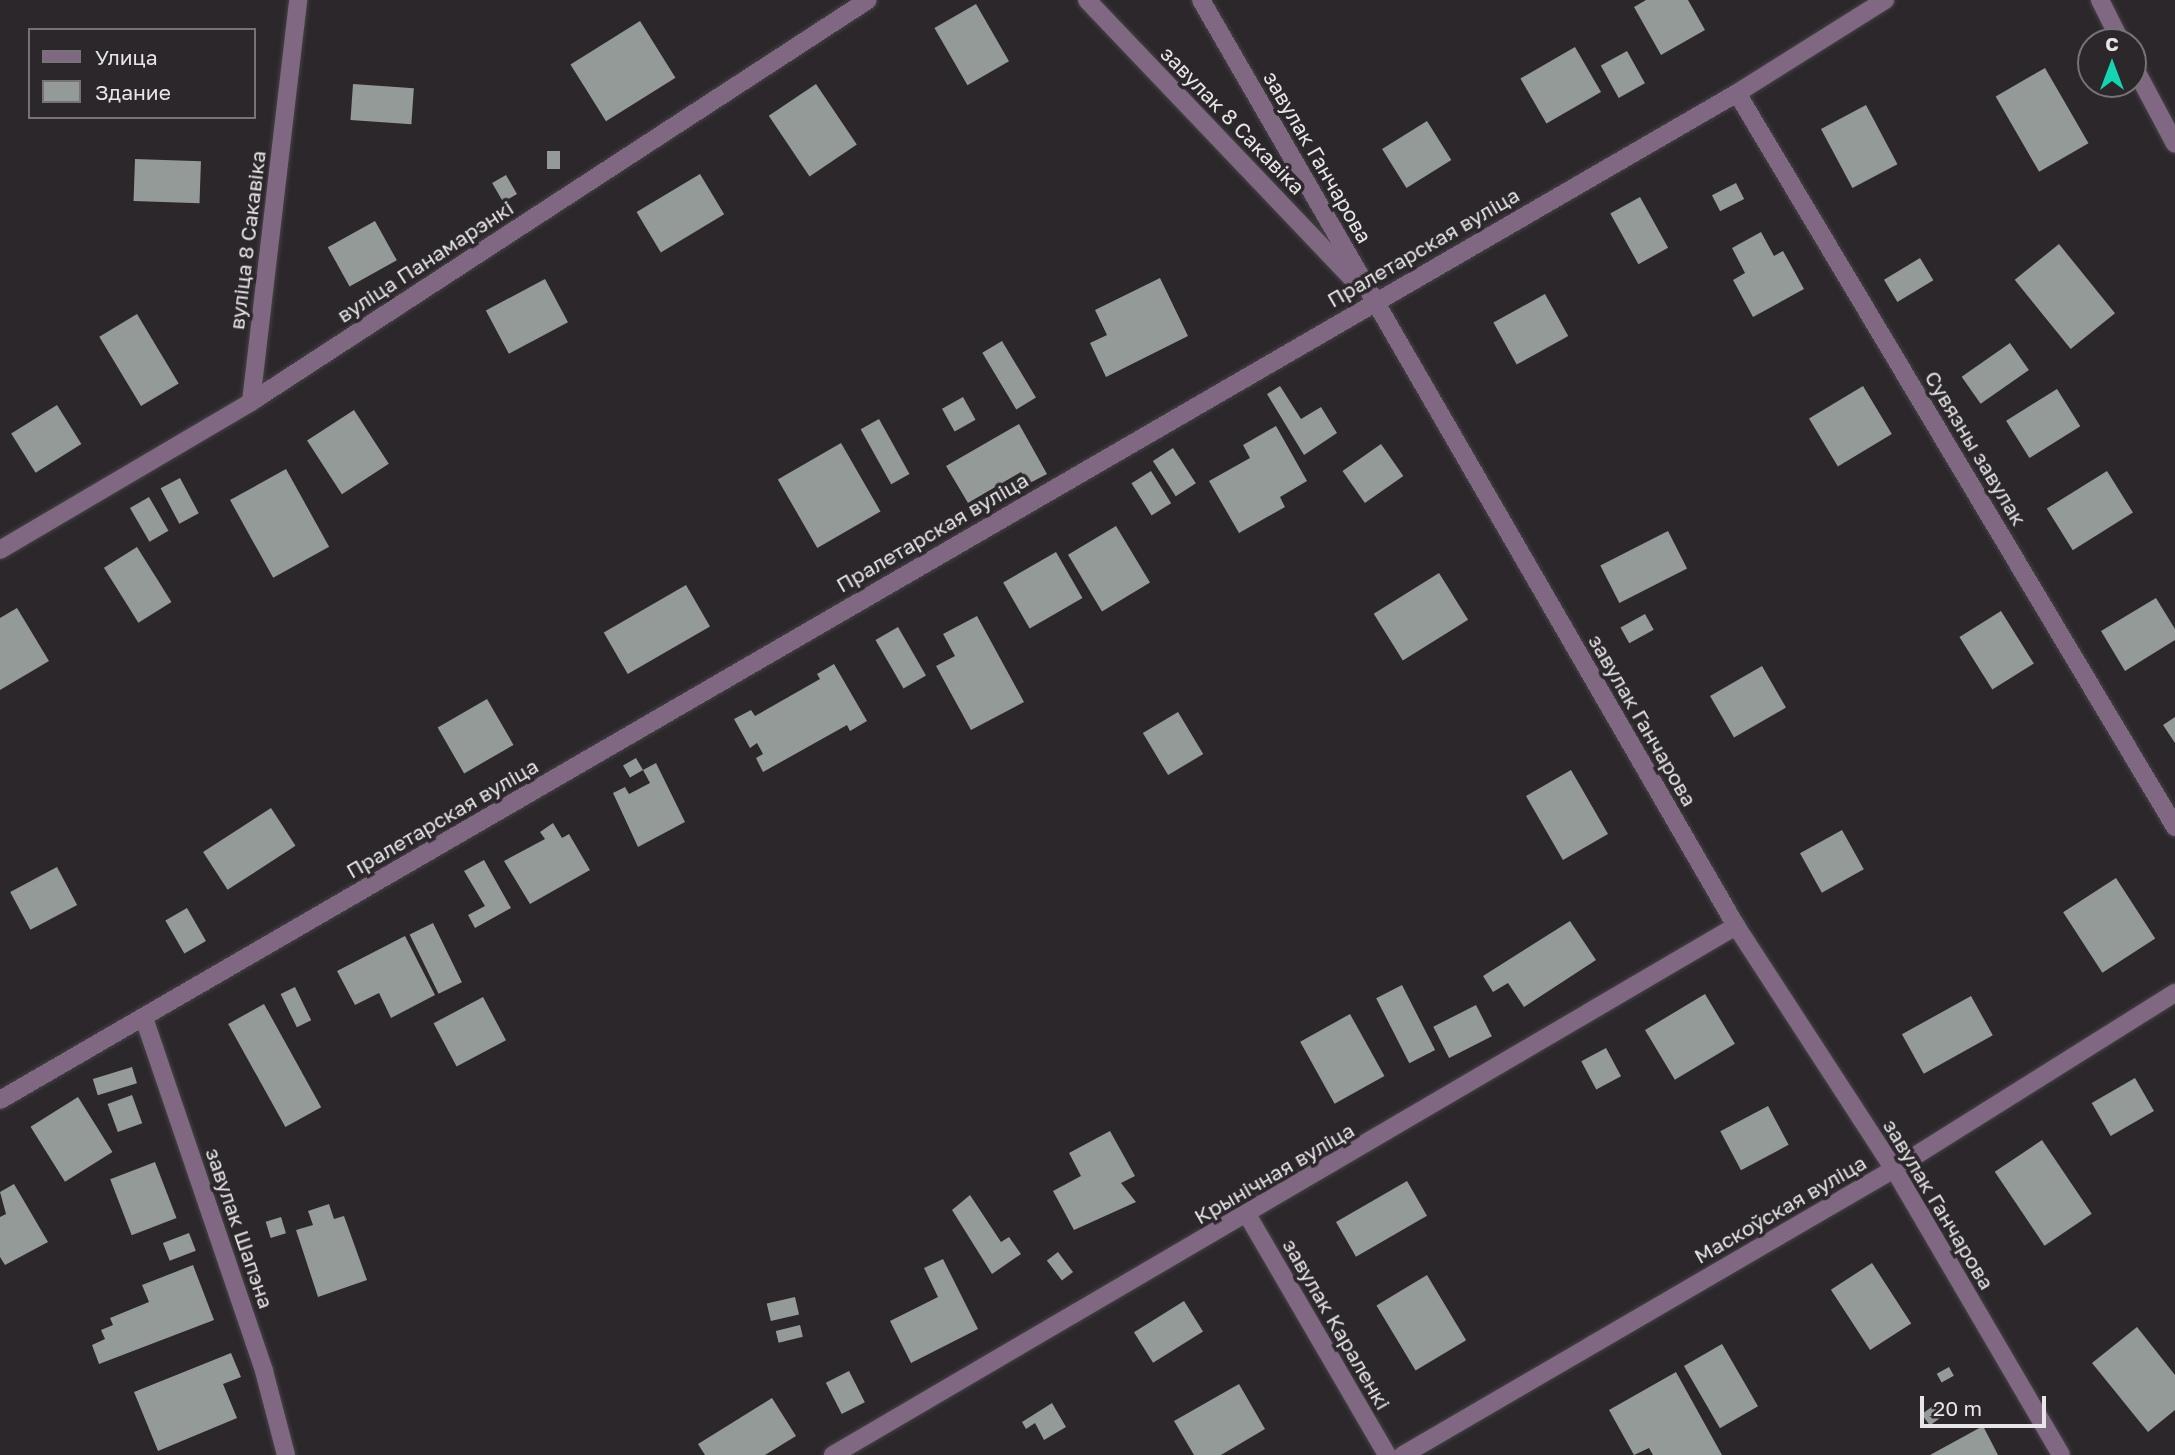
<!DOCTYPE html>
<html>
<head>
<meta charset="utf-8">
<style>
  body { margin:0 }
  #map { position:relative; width:2175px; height:1455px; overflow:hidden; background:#2b272b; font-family:"Golos Text",sans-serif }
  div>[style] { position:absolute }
  .building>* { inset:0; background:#949a98; transform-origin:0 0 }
  .roads { filter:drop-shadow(0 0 2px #454245) drop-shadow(0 0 2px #454245) }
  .minor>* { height:18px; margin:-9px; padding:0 9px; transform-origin:9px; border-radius:9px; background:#816882 }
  span { translate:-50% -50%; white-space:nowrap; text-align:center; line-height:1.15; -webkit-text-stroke:7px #2b272b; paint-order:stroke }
  .street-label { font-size:21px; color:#e7e5e7 }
  .legend { position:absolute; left:28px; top:28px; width:228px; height:91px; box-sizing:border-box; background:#2b272b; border:2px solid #767376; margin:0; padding:9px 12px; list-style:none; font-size:21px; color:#e7e5e7 }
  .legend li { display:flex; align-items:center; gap:14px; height:35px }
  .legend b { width:35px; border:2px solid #767376 }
  .north { position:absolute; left:2077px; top:28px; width:70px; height:70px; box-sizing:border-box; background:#2b272b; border:2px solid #767376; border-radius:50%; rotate:0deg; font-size:19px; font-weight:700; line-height:28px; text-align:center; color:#e7e5e7 }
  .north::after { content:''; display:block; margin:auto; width:24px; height:32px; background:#14d5b3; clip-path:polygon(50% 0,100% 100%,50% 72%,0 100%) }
  .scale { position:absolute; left:1920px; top:1396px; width:126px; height:32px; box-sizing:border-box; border:4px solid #e7e5e7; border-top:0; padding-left:9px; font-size:21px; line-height:24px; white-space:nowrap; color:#e7e5e7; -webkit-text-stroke:5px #2b272b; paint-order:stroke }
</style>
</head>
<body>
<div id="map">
  <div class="building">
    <i style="clip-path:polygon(1646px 0,1688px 0,1705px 30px,1661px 55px,1634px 7px)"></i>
    <i style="left:976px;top:4px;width:66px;height:48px;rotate:60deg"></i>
    <i style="left:640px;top:21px;width:67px;height:82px;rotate:58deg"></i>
    <i style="left:1575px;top:47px;width:52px;height:63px;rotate:60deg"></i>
    <i style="left:1627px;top:51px;width:37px;height:30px;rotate:61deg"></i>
    <i style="left:2045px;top:68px;width:87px;height:57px;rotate:60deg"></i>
    <i style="left:353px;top:84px;width:61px;height:36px;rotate:4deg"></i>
    <i style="left:816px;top:84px;width:73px;height:57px;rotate:56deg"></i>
    <i style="left:1866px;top:105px;width:67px;height:51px;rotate:62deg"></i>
    <i style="left:1427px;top:121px;width:46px;height:53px;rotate:58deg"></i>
    <i style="left:547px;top:151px;width:13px;height:18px"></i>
    <i style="left:135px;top:159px;width:66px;height:42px;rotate:2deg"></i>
    <i style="left:700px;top:174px;width:47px;height:74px;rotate:59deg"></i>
    <i style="left:506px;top:175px;width:22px;height:16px;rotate:60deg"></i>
    <i style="left:1736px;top:183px;width:18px;height:27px;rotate:63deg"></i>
    <i style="left:1640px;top:197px;width:58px;height:34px;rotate:61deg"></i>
    <i style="left:375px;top:221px;width:45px;height:54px;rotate:61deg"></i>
    <i style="clip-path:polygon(1761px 232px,1774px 256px,1783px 251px,1804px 289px,1753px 317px,1733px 280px,1745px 273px,1732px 248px)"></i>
    <i style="left:2059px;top:244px;width:89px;height:57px;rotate:51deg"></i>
    <i style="left:1920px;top:258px;width:26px;height:42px;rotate:59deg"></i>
    <i style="clip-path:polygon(1160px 278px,1188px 336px,1106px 377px,1090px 343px,1107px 335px,1095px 310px)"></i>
    <i style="left:545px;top:279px;width:49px;height:67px;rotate:62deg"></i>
    <i style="left:1545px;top:294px;width:48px;height:59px;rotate:61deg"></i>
    <i style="left:137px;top:314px;width:81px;height:44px;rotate:59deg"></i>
    <i style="left:1002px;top:341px;width:66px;height:23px;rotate:59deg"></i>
    <i style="left:2010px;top:343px;width:33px;height:59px;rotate:55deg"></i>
    <i style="clip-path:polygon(1280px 386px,1301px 419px,1321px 407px,1337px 433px,1304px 455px,1267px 394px)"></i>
    <i style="left:1863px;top:386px;width:56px;height:63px;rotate:59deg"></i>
    <i style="left:2057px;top:389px;width:44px;height:60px;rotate:58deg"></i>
    <i style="left:963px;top:397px;width:26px;height:24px;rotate:61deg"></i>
    <i style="left:57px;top:405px;width:46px;height:54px;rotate:58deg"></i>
    <i style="left:354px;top:410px;width:64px;height:56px;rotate:57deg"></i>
    <i style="left:879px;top:419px;width:63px;height:21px;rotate:61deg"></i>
    <i style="clip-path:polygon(1019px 424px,1047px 474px,1028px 484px,1021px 472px,968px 503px,946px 466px)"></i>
    <i style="clip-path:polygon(1276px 426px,1307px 481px,1280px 497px,1285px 507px,1239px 533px,1209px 481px,1250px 458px,1243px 445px)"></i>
    <i style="left:841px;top:443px;width:79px;height:73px;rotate:60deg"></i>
    <i style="left:1381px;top:444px;width:39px;height:47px;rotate:55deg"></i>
    <i style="left:1173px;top:448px;width:42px;height:24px;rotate:57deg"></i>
    <i style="left:286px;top:469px;width:89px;height:64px;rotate:61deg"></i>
    <i style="left:1151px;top:471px;width:38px;height:23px;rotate:58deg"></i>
    <i style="left:2107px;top:471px;width:49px;height:71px;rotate:58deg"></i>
    <i style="left:180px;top:478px;width:40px;height:22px;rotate:62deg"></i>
    <i style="left:149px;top:497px;width:39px;height:22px;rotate:60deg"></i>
    <i style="left:1116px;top:526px;width:66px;height:56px;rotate:59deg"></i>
    <i style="left:1668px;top:531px;width:42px;height:76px;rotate:63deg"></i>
    <i style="left:137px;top:547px;width:65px;height:39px;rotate:58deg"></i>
    <i style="left:1056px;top:552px;width:53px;height:61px;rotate:60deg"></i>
    <i style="left:1439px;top:573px;width:55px;height:77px;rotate:58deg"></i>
    <i style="left:686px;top:585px;width:48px;height:95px;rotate:60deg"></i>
    <i style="clip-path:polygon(2156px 598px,2175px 629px,2175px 640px,2125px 671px,2101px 631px)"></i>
    <i style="clip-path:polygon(17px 608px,49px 661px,0 690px,0 618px)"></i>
    <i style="left:2001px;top:611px;width:62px;height:49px;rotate:58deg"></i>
    <i style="left:1645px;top:614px;width:18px;height:28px;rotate:61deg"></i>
    <i style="clip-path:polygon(977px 616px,1024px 702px,971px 730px,936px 666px,955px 656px,943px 634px)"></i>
    <i style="left:898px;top:627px;width:56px;height:26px;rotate:60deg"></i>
    <i style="clip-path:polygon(834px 664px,867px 721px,850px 731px,847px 725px,763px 772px,756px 758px,763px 754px,757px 743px,750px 748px,734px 719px,751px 710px,755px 716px,820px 679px,817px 674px)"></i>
    <i style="left:1762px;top:666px;width:48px;height:60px;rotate:60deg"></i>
    <i style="left:487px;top:699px;width:53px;height:57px;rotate:60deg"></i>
    <i style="left:1178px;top:712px;width:49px;height:41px;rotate:59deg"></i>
    <i style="clip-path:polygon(2175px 717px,2175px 743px,2163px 725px)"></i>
    <i style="left:636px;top:758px;width:14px;height:15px;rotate:60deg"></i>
    <i style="clip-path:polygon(656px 763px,685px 822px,638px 847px,613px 793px,625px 787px,629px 794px,650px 783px,643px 770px)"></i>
    <i style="left:1571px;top:770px;width:74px;height:52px;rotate:60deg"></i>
    <i style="left:271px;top:808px;width:45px;height:81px;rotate:57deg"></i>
    <i style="clip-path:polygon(553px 823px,562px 838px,569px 834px,590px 870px,530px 904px,504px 861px,545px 839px,540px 832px)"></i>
    <i style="left:1842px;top:830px;width:45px;height:48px;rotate:61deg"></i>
    <i style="clip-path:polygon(484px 860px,511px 908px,475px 928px,468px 915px,485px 906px,464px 871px)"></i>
    <i style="left:57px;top:867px;width:43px;height:53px;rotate:62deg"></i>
    <i style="left:2116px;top:878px;width:72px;height:63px;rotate:57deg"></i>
    <i style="left:187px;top:908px;width:38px;height:25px;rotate:60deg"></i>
    <i style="clip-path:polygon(1570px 921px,1596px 960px,1524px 1007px,1508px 983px,1493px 992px,1483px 976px)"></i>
    <i style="left:433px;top:923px;width:66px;height:26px;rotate:64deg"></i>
    <i style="clip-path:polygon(405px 936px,435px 995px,391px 1018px,379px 993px,355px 1005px,337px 971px)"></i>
    <i style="left:1402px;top:985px;width:73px;height:29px;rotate:63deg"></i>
    <i style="left:295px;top:987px;width:37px;height:16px;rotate:64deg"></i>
    <i style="left:1705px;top:994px;width:58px;height:70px;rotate:59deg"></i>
    <i style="left:1971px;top:996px;width:45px;height:79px;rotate:61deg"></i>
    <i style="left:483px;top:997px;width:49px;height:56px;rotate:62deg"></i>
    <i style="left:264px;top:1004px;width:118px;height:41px;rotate:61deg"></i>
    <i style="left:1476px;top:1005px;width:35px;height:48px;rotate:63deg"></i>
    <i style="left:1350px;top:1014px;width:71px;height:57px;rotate:61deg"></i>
    <i style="left:1606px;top:1048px;width:32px;height:28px;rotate:62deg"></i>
    <i style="left:132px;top:1067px;width:17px;height:41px;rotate:73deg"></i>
    <i style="left:2135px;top:1078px;width:38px;height:50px;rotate:60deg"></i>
    <i style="left:132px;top:1095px;width:30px;height:26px;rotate:70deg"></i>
    <i style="left:78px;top:1097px;width:65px;height:56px;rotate:58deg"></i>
    <i style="left:1768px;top:1106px;width:44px;height:54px;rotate:62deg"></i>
    <i style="clip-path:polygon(1110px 1131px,1135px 1176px,1121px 1183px,1136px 1202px,1074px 1230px,1053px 1191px,1081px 1176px,1069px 1153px)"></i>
    <i style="left:2042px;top:1140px;width:89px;height:57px;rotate:56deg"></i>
    <i style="left:155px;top:1162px;width:60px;height:48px;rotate:69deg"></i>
    <i style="left:1407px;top:1181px;width:40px;height:82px;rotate:60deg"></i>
    <i style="clip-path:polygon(14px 1184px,48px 1242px,5px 1265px,0 1257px,0 1217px,6px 1214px,0 1192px)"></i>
    <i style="clip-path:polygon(970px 1195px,1001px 1242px,1009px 1237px,1021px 1254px,992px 1274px,952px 1210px)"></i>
    <i style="clip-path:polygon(329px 1204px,334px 1219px,344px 1216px,367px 1280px,318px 1297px,296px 1230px,313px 1225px,308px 1211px)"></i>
    <i style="left:281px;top:1217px;width:17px;height:16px;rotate:73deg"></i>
    <i style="left:189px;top:1233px;width:19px;height:28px;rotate:69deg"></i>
    <i style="left:1058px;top:1252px;width:25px;height:14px;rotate:53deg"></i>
    <i style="clip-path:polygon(943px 1259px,978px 1329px,911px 1363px,890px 1321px,938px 1297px,924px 1268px)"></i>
    <i style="left:1872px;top:1263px;width:72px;height:49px;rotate:57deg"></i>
    <i style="clip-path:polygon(193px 1265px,214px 1320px,99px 1364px,92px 1345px,105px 1339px,101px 1330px,113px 1325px,110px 1318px,149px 1302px,142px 1285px)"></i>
    <i style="left:1427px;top:1275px;width:76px;height:59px;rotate:59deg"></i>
    <i style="left:795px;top:1297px;width:18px;height:29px;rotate:77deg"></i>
    <i style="left:1184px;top:1301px;width:36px;height:59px;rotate:58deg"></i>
    <i style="left:800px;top:1325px;width:12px;height:25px;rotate:76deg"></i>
    <i style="clip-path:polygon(2137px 1327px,2175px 1375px,2175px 1410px,2148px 1432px,2092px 1363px)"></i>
    <i style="left:1722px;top:1344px;width:72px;height:44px;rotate:60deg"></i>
    <i style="clip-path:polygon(231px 1353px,241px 1377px,223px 1384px,237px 1418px,158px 1451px,134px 1392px)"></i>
    <i style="left:1949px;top:1367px;width:10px;height:14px;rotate:61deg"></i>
    <i style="left:849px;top:1371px;width:35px;height:26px;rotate:63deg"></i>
    <i style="clip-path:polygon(1676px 1372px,1722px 1455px,1653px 1455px,1649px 1448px,1634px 1455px,1609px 1410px)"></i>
    <i style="clip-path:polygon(1239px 1384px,1265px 1429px,1221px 1455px,1194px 1455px,1174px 1421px)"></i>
    <i style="clip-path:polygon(772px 1398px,796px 1436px,765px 1455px,705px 1455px,698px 1444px)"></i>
    <i style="clip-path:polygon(1052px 1403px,1066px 1427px,1044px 1440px,1035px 1423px,1026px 1429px,1022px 1422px)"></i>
    <i style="left:1937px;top:1403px;width:14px;height:19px;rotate:54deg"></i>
    <i style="clip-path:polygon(1983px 1426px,1998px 1455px,1930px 1455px)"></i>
  </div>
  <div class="roads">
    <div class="minor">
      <i style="left:1087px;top:0;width:388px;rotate:46.4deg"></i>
      <i style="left:1201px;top:0;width:1069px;rotate:59.98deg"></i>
      <i style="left:1736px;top:926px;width:290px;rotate:57deg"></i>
      <i style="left:1894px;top:1169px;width:331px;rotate:59.7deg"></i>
      <i style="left:2100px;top:0;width:47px;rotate:63.4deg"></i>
      <i style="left:2133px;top:65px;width:89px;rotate:62deg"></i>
      <i style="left:1737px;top:93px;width:855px;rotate:59.17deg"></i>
      <i style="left:251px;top:402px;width:405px;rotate:-83.3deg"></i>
      <i style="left:0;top:550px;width:291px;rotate:-30.5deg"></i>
      <i style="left:251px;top:402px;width:736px;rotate:-33.09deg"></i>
      <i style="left:144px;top:1018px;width:373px;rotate:71.2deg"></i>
      <i style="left:264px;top:1371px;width:87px;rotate:75.3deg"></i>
      <i style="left:0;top:1100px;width:2008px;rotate:-30.1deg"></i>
      <i style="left:1737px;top:93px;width:175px;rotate:-32.1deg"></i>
      <i style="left:1248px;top:1216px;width:276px;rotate:59.8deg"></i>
      <i style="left:833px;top:1455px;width:1047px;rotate:-30.36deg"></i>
      <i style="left:1403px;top:1455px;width:568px;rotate:-30.22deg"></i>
      <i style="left:1894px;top:1169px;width:332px;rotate:-32.1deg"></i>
    </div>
  </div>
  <div class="street-label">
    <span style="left:1233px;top:120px;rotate:46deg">завулак 8 Сакавіка</span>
    <span style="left:1318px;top:157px;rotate:60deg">завулак Ганчарова</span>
    <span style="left:247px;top:240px;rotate:-83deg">вуліца 8 Сакавіка</span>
    <span style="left:1423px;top:247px;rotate:-30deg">Пралетарская вуліца</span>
    <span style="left:425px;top:261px;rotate:-33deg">вуліца Панамарэнкі</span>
    <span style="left:1976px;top:448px;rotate:59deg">Сувязны завулак</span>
    <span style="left:932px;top:532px;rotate:-30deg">Пралетарская вуліца</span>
    <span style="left:1643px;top:720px;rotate:60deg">завулак Ганчарова</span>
    <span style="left:442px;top:818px;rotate:-30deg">Пралетарская вуліца</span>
    <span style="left:1274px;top:1173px;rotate:-30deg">Крынічная вуліца</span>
    <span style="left:1939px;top:1204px;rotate:59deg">завулак Ганчарова</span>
    <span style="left:1780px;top:1209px;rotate:-30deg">Маскоўская вуліца</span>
    <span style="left:240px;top:1228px;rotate:71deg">завулак Шапэна</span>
    <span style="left:1337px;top:1324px;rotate:60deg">завулак Караленкі</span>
  </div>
  <ul class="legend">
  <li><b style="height:9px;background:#816882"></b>Улица</li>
  <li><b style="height:19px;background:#949a98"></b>Здание</li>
  </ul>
  <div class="north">С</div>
  <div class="scale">20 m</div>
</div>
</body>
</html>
